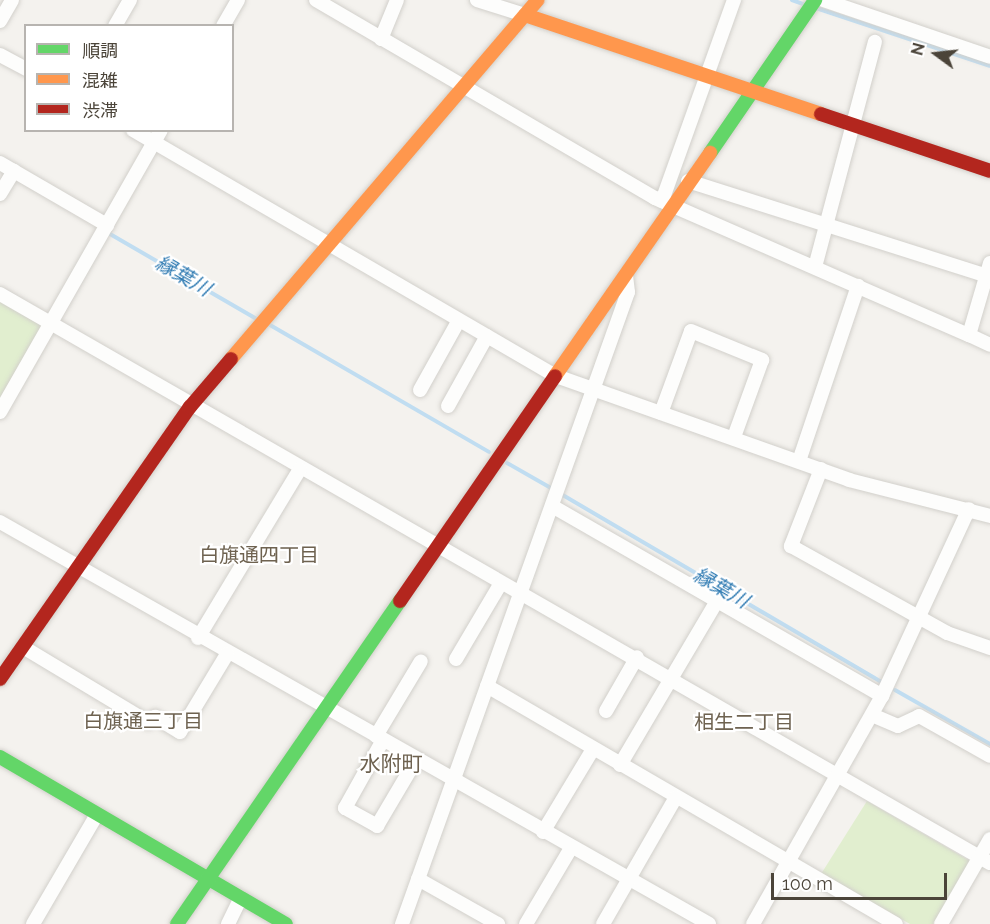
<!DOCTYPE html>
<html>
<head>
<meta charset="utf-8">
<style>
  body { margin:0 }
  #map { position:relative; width:990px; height:924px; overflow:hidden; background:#f4f2ee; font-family:Raleway,"Noto Sans JP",sans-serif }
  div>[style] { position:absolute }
  .green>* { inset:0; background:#e1eecf }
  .stream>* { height:4px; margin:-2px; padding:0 2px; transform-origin:2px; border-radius:2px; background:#c0ddf1 }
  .roads { filter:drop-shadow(0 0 2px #d2d0cb) drop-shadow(0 0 2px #d2d0cb) }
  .street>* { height:14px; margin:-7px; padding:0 7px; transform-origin:7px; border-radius:7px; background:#fdfdfc }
  .fast>* { height:14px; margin:-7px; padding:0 7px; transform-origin:7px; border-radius:7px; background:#63d668 }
  .slow>* { height:14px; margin:-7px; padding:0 7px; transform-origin:7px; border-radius:7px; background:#ff974d }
  .jam>* { height:14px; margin:-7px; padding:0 7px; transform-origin:7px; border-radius:7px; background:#b3261e }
  span { translate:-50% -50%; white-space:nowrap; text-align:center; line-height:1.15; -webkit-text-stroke:4.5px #fff; paint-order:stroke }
  .water-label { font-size:20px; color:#2e7ab2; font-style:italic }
  .neighbourhood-label { font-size:20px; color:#6e6250 }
  .quarter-label { font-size:21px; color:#6e6250 }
  .legend { position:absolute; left:24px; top:24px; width:210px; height:108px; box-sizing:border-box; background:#fff; border:2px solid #b7b4b0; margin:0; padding:8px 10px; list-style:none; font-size:18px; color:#4b4439 }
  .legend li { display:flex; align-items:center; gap:12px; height:30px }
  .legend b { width:30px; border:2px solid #b7b4b0 }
  .north { position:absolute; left:906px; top:24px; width:60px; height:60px; -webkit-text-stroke:4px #fff; paint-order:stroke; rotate:285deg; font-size:16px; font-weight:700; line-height:24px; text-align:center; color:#4b4439 }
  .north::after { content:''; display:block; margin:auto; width:21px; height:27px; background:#4b4439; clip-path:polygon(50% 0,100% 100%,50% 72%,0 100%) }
  .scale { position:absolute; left:771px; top:873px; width:176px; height:27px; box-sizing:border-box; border:3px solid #4b4439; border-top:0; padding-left:8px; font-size:18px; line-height:21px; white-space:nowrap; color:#4b4439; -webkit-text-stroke:4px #fff; paint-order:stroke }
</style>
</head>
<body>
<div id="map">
  <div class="green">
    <i style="clip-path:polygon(0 295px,48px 323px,0 405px)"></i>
    <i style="clip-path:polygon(867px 801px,970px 861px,934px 924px,910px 924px,821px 874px)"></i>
  </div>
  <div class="stream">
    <i style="left:792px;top:0;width:15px;rotate:20deg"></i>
    <i style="left:816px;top:8px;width:183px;rotate:18.4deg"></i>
    <i style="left:110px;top:234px;width:168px;rotate:30.1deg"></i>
    <i style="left:270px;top:325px;width:253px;rotate:30.1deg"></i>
    <i style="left:507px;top:463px;width:51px;rotate:29.6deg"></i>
    <i style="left:561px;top:494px;width:371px;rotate:30.4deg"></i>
    <i style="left:895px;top:690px;width:109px;rotate:29.6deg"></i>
  </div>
  <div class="roads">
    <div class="street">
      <i style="left:316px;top:0;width:393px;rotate:30.3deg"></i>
      <i style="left:655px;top:198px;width:343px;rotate:23.6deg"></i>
      <i style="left:969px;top:335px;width:75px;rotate:-73.7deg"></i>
      <i style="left:477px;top:0;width:50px;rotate:17.4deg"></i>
      <i style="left:823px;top:0;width:176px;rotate:18.8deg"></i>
      <i style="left:0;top:21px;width:24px;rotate:-60deg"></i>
      <i style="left:115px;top:26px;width:30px;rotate:-60deg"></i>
      <i style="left:223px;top:26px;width:30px;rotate:-60deg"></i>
      <i style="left:381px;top:39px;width:42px;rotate:-67.7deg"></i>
      <i style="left:0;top:55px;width:30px;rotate:28deg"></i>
      <i style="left:133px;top:130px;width:489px;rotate:30.2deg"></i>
      <i style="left:556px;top:376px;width:311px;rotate:19.5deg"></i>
      <i style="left:849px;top:480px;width:146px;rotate:14.3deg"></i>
      <i style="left:0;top:163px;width:124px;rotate:30.1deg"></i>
      <i style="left:688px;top:181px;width:317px;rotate:17.6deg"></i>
      <i style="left:0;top:194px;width:27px;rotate:-59deg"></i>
      <i style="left:662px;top:201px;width:214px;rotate:-70.3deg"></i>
      <i style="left:815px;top:267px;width:233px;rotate:-75.1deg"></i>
      <i style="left:0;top:294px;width:1142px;rotate:29.89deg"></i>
      <i style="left:969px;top:335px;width:23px;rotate:25deg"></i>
      <i style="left:420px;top:390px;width:80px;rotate:-60.9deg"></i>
      <i style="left:448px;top:406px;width:80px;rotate:-60.9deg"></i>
      <i style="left:0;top:412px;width:325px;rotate:-60.3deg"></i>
      <i style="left:661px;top:413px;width:87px;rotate:-69.9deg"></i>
      <i style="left:691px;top:331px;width:77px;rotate:22.2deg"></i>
      <i style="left:762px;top:360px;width:82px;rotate:110deg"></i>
      <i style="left:799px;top:461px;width:185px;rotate:-71.4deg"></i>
      <i style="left:821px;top:469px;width:83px;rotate:111.3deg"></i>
      <i style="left:791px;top:546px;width:179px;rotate:29.1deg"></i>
      <i style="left:947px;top:633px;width:46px;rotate:19.2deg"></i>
      <i style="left:552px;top:506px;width:381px;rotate:29.9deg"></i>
      <i style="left:882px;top:696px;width:262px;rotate:119.5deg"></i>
      <i style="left:0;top:522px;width:815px;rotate:29.55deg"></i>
      <i style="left:198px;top:638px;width:197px;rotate:-58.9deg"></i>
      <i style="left:23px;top:647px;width:146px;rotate:31deg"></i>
      <i style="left:148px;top:722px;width:9px;rotate:-36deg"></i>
      <i style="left:155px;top:717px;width:29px;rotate:31deg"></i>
      <i style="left:180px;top:732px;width:91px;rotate:-58.9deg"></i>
      <i style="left:456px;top:659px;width:88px;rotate:-59.4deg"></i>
      <i style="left:487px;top:686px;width:473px;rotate:30.2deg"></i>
      <i style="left:882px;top:696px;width:206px;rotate:-65.1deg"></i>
      <i style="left:606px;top:711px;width:62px;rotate:-60.1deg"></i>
      <i style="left:872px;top:715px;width:28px;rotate:23deg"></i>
      <i style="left:898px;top:726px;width:23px;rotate:-25deg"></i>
      <i style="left:919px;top:716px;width:81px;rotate:29.4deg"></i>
      <i style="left:376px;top:736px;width:87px;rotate:-59deg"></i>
      <i style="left:383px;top:740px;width:78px;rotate:119.2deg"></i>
      <i style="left:345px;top:808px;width:37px;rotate:29deg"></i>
      <i style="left:377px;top:826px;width:77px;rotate:-59.4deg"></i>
      <i style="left:620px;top:765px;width:193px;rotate:-59.4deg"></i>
      <i style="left:543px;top:832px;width:97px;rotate:-58.9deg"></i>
      <i style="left:418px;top:879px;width:92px;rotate:29.4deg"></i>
      <i style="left:33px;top:924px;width:125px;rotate:-59.7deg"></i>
      <i style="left:228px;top:924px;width:25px;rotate:-64deg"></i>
      <i style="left:402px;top:924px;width:671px;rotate:-70.32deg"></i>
      <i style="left:628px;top:292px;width:16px;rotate:-97deg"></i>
      <i style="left:526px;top:924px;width:88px;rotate:-59.4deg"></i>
      <i style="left:603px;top:924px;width:146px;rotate:-60.1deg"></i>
      <i style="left:941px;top:924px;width:98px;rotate:-60deg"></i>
    </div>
    <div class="fast">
      <i style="left:710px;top:153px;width:186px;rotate:-55.5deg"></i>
      <i style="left:0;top:757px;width:331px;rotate:30.3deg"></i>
      <i style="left:177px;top:924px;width:393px;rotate:-55.4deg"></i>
    </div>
    <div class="slow">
      <i style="left:525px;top:15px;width:312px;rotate:18.5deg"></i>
      <i style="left:231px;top:359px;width:472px;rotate:-49.5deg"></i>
      <i style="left:555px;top:376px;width:272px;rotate:-55.2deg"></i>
    </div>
    <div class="jam">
      <i style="left:821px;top:114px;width:178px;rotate:18.6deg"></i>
      <i style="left:400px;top:601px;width:273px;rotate:-55.4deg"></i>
      <i style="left:0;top:679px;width:332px;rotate:-55.1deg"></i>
      <i style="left:190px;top:407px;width:63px;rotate:-49.5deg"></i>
    </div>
  </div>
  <div class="water-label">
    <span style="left:183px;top:276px;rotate:30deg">縁葉川</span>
    <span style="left:721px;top:588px;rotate:30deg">縁葉川</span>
  </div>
  <div class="neighbourhood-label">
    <span style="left:259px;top:555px">白旗通四丁目</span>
    <span style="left:143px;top:721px">白旗通三丁目</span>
    <span style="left:744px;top:722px">相生二丁目</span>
  </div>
  <div class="quarter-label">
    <span style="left:391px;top:764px">水附町</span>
  </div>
  <ul class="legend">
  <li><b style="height:8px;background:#63d668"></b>順調</li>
  <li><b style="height:8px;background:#ff974d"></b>混雑</li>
  <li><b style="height:8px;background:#b3261e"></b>渋滞</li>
  </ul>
  <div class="north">N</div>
  <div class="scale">100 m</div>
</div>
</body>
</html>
